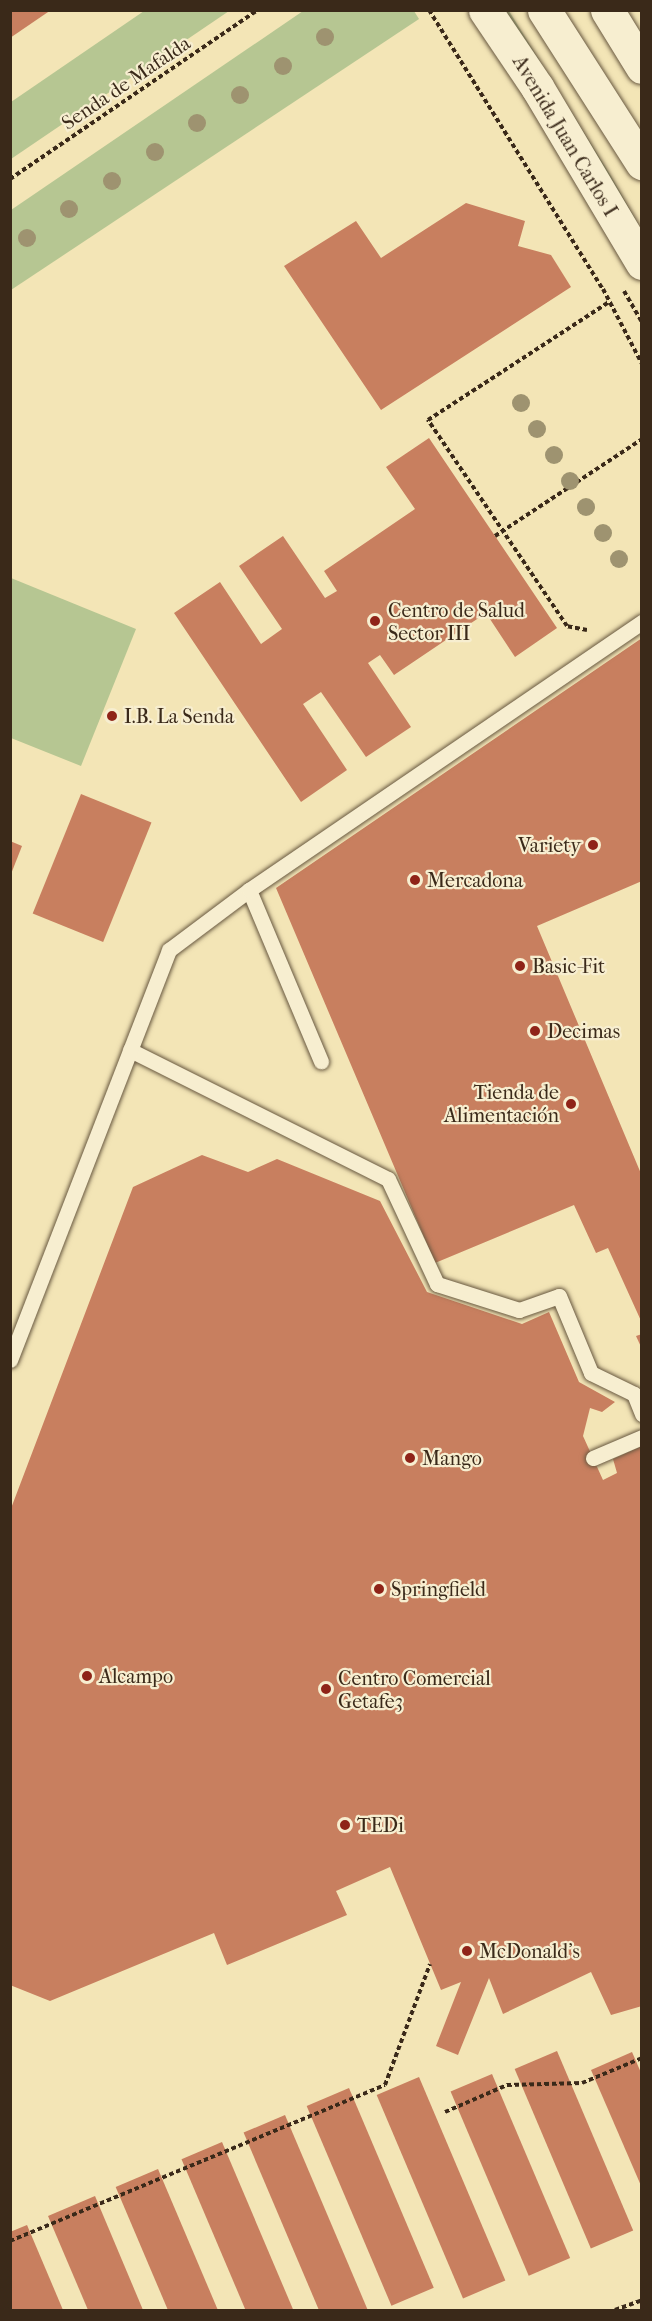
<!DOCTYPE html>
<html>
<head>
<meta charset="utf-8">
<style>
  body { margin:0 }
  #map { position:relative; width:652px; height:2321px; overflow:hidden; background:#f3e5b6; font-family:"IM FELL French Canon",serif }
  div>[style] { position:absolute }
  .green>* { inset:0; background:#b6c692 }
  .building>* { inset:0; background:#c87f5f; transform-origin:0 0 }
  .path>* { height:4px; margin-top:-2px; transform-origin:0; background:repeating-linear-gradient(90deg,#3a2919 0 4.5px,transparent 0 7.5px) }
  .roads { filter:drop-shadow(0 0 2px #685840) drop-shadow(0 0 2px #685840) }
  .service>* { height:15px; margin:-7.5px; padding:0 7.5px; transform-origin:7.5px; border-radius:7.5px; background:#f7eed0 }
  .secondary>* { height:33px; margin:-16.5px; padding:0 16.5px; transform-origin:16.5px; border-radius:16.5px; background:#f7eed0 }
  .trees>* { width:18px; height:18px; margin:-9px; border-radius:50%; background:#9e9370 }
  .dots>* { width:16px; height:16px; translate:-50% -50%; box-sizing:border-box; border:3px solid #f7eed0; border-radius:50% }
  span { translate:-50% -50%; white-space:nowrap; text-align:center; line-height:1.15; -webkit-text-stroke:4.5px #f7eed0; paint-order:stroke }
  .street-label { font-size:20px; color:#3a2919 }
  .poi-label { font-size:20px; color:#3a2919 }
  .left { translate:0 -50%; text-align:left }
  .right { translate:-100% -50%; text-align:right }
  .frame { position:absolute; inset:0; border:12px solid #3a2919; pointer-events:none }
</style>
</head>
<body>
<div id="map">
  <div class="green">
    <i style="clip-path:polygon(144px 11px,229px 11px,11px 159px,11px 102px)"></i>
    <i style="clip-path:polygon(303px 11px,414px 11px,419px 19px,11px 290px,11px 210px)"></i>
    <i style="clip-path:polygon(501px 11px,509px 11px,611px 176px,641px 229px,641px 243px)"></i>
    <i style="clip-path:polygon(11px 578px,136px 629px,81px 766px,11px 738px)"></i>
  </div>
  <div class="building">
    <i style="clip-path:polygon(10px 10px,51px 10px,10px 38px)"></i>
    <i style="clip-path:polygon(466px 203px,525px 221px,518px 246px,551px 255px,571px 287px,381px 410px,284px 266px,356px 221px,381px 258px)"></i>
    <i style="clip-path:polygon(429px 438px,557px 628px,515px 657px,486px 613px,394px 675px,380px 655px,368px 663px,411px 727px,366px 757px,321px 692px,303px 704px,347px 770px,301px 802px,174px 613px,220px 582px,261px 644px,282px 629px,239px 566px,283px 536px,325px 598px,337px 591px,324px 571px,415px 509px,386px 467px)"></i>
    <i style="clip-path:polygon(642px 638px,642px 881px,537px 926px,642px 1176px,642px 1323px,608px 1248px,596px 1253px,574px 1205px,435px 1263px,276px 888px)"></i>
    <i style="left:81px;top:794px;width:76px;height:129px;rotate:22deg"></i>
    <i style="clip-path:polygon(10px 841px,22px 846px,11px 874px,10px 874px)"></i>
    <i style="clip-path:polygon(202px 1155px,248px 1172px,277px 1159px,380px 1201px,427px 1292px,522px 1324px,549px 1312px,579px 1382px,615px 1402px,602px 1412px,590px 1408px,583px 1436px,603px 1480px,617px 1473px,613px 1459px,642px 1446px,642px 2006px,611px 2015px,591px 1972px,503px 2014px,489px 1978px,458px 2055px,436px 2046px,461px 1982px,441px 1990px,390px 1867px,336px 1891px,347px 1915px,227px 1965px,214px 1933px,50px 2001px,10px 1985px,10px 1511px,133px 1187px)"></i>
    <i style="clip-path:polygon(642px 1334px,642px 1349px,636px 1336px)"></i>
    <i style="left:557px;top:2051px;width:195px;height:46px;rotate:67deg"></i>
    <i style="clip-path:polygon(632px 2052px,642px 2075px,642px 2188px,591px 2070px)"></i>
    <i style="left:492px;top:2074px;width:200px;height:45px;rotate:67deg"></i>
    <i style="left:419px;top:2077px;width:221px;height:46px;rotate:67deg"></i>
    <i style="left:349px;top:2088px;width:217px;height:46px;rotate:67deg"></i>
    <i style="left:285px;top:2115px;width:212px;height:45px;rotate:67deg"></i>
    <i style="left:222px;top:2142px;width:182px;height:44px;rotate:67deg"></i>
    <i style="left:158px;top:2169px;width:154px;height:46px;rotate:67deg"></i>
    <i style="clip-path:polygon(95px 2196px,143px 2310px,88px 2310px,48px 2216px)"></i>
    <i style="clip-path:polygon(27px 2225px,63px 2310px,10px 2310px,10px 2232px)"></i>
  </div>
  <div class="path">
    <i style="left:429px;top:10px;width:329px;rotate:58.1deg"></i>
    <i style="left:603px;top:289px;width:85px;rotate:62.5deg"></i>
    <i style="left:10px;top:179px;width:300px;rotate:-34.3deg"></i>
    <i style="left:624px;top:291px;width:36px;rotate:60deg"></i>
    <i style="left:495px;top:536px;width:176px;rotate:-33.4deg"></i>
    <i style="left:587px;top:630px;width:20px;rotate:-169deg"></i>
    <i style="left:567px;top:626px;width:249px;rotate:-124deg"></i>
    <i style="left:428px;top:420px;width:216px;rotate:-33.1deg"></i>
    <i style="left:641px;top:1175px;width:1px"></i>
    <i style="left:445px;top:2112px;width:68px;rotate:-23.5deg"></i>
    <i style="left:507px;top:2085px;width:75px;rotate:-1.5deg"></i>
    <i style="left:582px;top:2083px;width:65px;rotate:-22.6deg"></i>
    <i style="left:10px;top:2241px;width:406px;rotate:-22.6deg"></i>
    <i style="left:385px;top:2085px;width:129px;rotate:-69.6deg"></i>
    <i style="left:615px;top:2310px;width:29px;rotate:-20deg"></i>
  </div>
  <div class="roads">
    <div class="service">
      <i style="left:249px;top:890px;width:186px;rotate:67.2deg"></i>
      <i style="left:130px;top:1050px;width:288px;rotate:26.6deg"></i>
      <i style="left:388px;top:1179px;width:116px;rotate:65deg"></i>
      <i style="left:437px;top:1284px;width:86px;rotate:17.6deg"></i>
      <i style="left:519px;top:1310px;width:42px;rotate:-19.3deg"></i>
      <i style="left:559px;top:1296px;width:83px;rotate:67.4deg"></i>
      <i style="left:591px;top:1373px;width:48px;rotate:26deg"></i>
      <i style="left:634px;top:1394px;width:22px;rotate:68deg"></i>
      <i style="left:10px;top:1360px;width:440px;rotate:-68.8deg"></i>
      <i style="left:169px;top:950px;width:100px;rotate:-36.9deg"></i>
      <i style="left:249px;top:890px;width:476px;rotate:-34.3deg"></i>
      <i style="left:593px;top:1458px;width:53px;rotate:-23.2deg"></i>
    </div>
    <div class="secondary">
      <i style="left:485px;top:10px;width:93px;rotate:56deg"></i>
      <i style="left:537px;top:87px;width:205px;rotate:59.2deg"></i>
      <i style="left:544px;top:10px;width:182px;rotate:57.4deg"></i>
      <i style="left:607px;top:10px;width:67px;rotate:58.4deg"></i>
    </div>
  </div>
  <div class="trees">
    <i style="left:325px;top:37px"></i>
    <i style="left:283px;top:66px"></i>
    <i style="left:240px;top:95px"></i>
    <i style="left:197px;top:123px"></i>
    <i style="left:155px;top:152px"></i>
    <i style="left:112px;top:181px"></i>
    <i style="left:69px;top:209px"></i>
    <i style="left:27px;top:238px"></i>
    <i style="left:521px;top:403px"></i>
    <i style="left:537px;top:429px"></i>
    <i style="left:554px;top:455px"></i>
    <i style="left:570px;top:481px"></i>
    <i style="left:586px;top:507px"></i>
    <i style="left:603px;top:533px"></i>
    <i style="left:619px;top:559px"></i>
  </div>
  <div class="dots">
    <i style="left:375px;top:621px;background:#8f2418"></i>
    <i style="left:112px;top:716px;background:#8f2418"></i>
    <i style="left:593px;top:845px;background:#8f2418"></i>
    <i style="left:415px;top:880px;background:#8f2418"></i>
    <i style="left:520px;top:966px;background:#8f2418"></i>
    <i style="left:535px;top:1031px;background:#8f2418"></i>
    <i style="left:571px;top:1104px;background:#8f2418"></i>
    <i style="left:410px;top:1458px;background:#8f2418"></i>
    <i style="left:379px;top:1589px;background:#8f2418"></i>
    <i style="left:87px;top:1676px;background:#8f2418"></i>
    <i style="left:326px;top:1689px;background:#8f2418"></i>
    <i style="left:345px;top:1825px;background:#8f2418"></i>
    <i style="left:467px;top:1951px;background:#8f2418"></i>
  </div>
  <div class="street-label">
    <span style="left:126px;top:83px;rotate:-34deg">Senda de Mafalda</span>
    <span style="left:565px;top:136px;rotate:59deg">Avenida Juan Carlos I</span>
  </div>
  <div class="poi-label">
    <span class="left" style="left:388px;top:622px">Centro de Salud<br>Sector III</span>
    <span class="left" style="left:124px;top:716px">I.B. La Senda</span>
    <span class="right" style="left:581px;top:845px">Variety</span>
    <span class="left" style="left:427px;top:880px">Mercadona</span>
    <span class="left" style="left:532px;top:966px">Basic-Fit</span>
    <span class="left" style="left:547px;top:1031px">Decimas</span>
    <span class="right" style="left:559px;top:1104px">Tienda de<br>Alimentación</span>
    <span class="left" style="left:422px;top:1458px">Mango</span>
    <span class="left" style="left:391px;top:1589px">Springfield</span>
    <span class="left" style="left:99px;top:1676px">Alcampo</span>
    <span class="left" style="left:338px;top:1690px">Centro Comercial<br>Getafe3</span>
    <span class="left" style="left:357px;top:1825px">TEDi</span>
    <span class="left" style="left:479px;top:1951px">McDonald's</span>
  </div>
  <div class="frame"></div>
</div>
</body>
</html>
